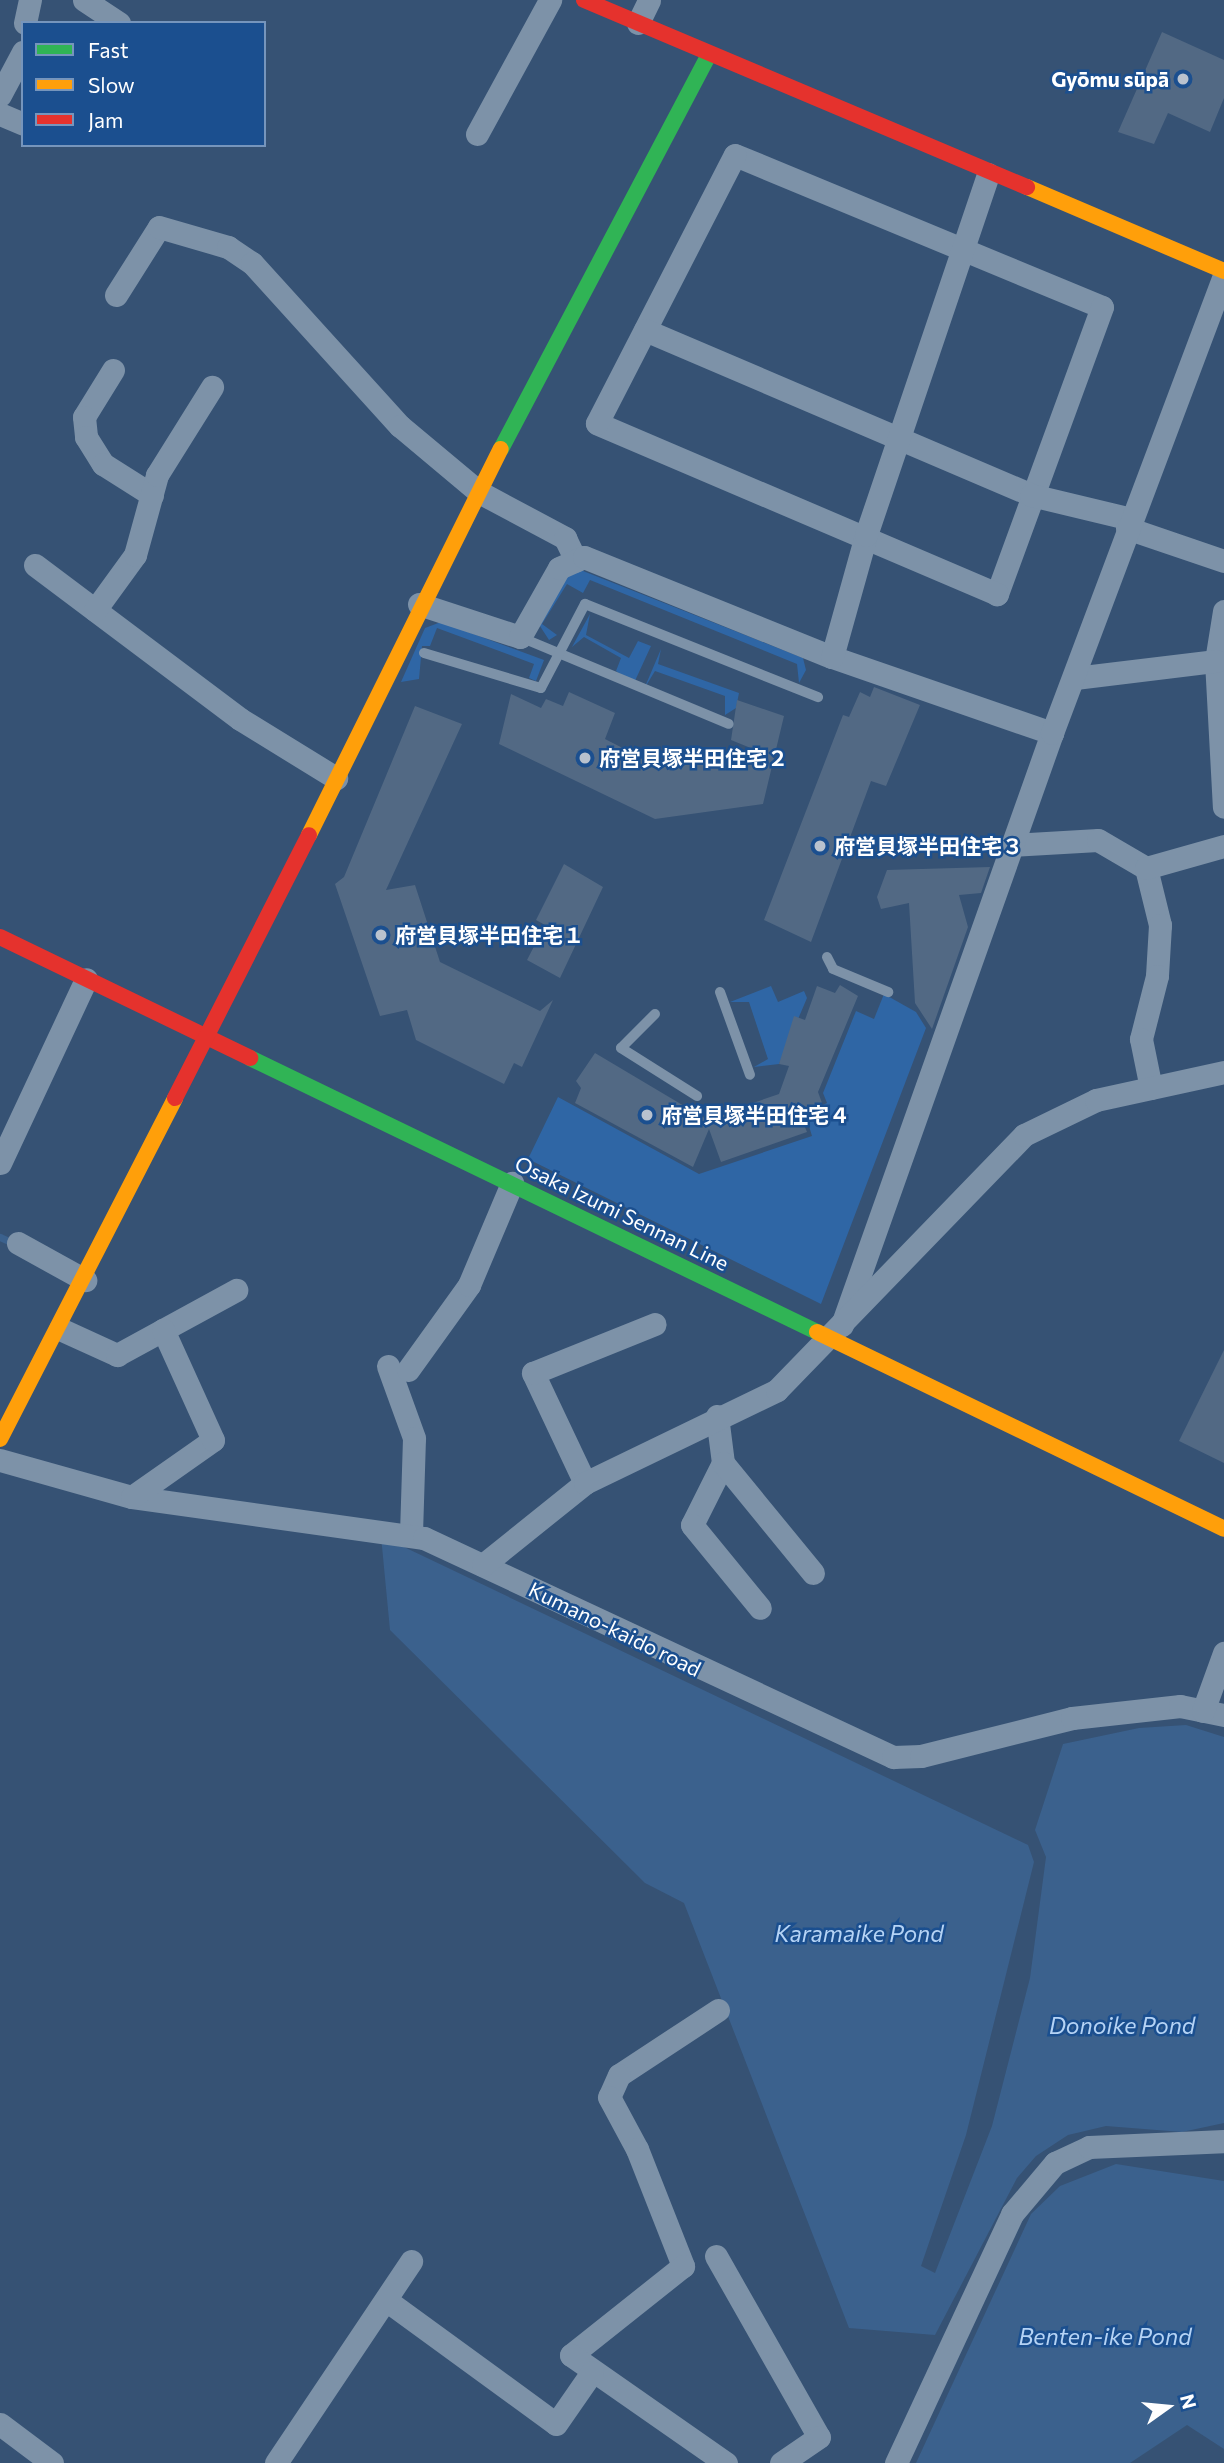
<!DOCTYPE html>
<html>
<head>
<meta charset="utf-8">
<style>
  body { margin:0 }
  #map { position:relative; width:1224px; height:2463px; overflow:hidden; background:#365274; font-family:Commissioner,"Noto Sans JP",sans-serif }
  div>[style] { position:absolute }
  .green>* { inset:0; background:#2f66a5 }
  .water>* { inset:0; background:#3b618d }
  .stream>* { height:7px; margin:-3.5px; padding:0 3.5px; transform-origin:3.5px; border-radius:3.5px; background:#3b618d }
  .building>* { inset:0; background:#526984 }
  .lane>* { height:10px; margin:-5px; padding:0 5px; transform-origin:5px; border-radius:5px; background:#7d92a8 }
  .street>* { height:23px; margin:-11.5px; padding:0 11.5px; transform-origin:11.5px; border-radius:11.5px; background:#7d92a8 }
  .fast>* { height:16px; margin:-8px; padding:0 8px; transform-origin:8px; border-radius:8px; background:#30b455 }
  .slow>* { height:16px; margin:-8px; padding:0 8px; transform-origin:8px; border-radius:8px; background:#ff9f0a }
  .jam>* { height:16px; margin:-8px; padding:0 8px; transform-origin:8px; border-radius:8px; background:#e5322d }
  .dots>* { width:19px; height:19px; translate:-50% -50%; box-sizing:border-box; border:4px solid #1b4f8f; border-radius:50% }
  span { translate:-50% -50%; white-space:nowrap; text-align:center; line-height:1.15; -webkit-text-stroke:5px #1b4f8f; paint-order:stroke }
  .poi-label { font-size:21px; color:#fff; font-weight:700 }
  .right { translate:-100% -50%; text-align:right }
  .left { translate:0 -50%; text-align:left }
  .street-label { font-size:21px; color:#fff }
  .water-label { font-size:23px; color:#b5d3f5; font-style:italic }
  .legend { position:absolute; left:21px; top:21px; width:245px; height:126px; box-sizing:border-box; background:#1b4f8f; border:2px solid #7695bc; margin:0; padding:9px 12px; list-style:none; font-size:21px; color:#fff }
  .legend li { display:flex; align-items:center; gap:14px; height:35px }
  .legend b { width:35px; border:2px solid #7695bc }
  .north { position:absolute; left:1133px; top:2372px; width:70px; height:70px; -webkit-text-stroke:5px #1b4f8f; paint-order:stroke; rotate:75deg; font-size:19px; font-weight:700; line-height:28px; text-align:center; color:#fff }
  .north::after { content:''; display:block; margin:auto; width:24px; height:32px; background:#fff; clip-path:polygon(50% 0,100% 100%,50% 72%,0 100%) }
</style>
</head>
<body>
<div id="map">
  <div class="green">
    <i style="clip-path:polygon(578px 569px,803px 658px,806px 670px,799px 683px,797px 664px,590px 580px,583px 593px,567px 584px,542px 624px,557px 635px,549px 640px,538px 623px,566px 574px)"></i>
    <i style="clip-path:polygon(590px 614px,586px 635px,629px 658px,638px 641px,651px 646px,634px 683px,616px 671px,621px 658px,584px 637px,572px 647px)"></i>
    <i style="clip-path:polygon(441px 622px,544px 660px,536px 681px,529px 678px,534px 664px,437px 628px,430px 646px,422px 646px,419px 679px,401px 682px,425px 628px)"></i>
    <i style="clip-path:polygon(661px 649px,658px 664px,739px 693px,736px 708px,725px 715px,725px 696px,655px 671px,644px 689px)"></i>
    <i style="clip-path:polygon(771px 986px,778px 1002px,804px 991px,807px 998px,779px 1064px,754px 1067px,768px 1059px,749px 1002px,730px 1002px)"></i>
    <i style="clip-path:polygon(884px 994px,916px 1012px,926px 1028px,821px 1304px,528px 1159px,558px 1097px,699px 1174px,812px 1136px,805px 1113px,827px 1103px,823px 1093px,856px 1011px,874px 1019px)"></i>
  </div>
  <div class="water">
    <i style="clip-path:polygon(381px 1536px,1028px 1845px,1034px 1862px,966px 2135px,921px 2266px,935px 2273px,992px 2126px,1030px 1978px,1046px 1857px,1035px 1830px,1063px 1744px,1139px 1728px,1186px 1725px,1224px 1737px,1224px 2123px,1182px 2132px,1106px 2126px,1068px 2135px,1036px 2156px,1017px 2178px,935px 2335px,849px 2328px,684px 1903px,645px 1883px,390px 1630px)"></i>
    <i style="clip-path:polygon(1116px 2164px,1224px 2181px,1224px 2449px,1187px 2425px,1130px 2463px,916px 2463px,1031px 2214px,1060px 2186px)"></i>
  </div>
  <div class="stream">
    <i style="left:0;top:1237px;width:17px;rotate:25deg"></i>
  </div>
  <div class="building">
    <i style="clip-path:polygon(1162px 32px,1224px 60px,1224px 98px,1210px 132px,1168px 113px,1154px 144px,1118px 132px)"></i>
    <i style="clip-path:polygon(874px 687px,920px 705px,886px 786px,871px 781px,811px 942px,764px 920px,843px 715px,849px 717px,860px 692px,870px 697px)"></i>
    <i style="clip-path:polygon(569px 692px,615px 713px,605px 739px,652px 763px,763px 753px,731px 740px,737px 700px,784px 716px,763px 804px,655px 819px,499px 744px,511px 694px,541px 708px,546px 699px,563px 706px)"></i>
    <i style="clip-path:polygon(415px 706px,462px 724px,386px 890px,415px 885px,440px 962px,540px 1011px,553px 1000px,522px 1067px,514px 1063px,504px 1084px,416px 1040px,407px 1010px,380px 1016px,335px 884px,344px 877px)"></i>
    <i style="clip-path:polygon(564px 864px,603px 887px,560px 978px,527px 960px,545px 925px,536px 920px)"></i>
    <i style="clip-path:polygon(990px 867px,981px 893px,959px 895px,968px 927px,932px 1029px,915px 1003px,909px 903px,881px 909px,877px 897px,887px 870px)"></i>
    <i style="clip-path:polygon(840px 985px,858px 996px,818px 1092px,822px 1103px,798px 1110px,807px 1132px,721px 1162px,709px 1129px,693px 1167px,575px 1103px,581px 1088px,576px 1081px,595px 1053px,706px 1119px,779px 1094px,789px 1066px,779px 1064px,794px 1016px,805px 1020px,817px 986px,835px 993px)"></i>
    <i style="clip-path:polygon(1224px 1350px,1224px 1463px,1179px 1441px)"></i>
  </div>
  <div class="lane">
    <i style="left:520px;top:637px;width:226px;rotate:22.6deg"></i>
    <i style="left:424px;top:653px;width:122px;rotate:16.7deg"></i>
    <i style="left:541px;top:688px;width:95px;rotate:-62.4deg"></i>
    <i style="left:585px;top:604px;width:251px;rotate:21.8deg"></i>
    <i style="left:827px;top:957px;width:13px;rotate:63deg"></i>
    <i style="left:833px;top:969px;width:60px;rotate:22.7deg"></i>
    <i style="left:720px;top:992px;width:88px;rotate:70.1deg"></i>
    <i style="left:655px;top:1014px;width:48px;rotate:135deg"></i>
    <i style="left:621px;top:1048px;width:90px;rotate:32.3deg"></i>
  </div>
  <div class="street">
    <i style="left:84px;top:0;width:42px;rotate:33.3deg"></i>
    <i style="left:25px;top:23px;width:24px;rotate:-78deg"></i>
    <i style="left:638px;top:23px;width:25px;rotate:-64deg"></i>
    <i style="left:0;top:95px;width:49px;rotate:-61.9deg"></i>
    <i style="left:0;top:114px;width:25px;rotate:23deg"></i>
    <i style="left:477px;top:134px;width:153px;rotate:-61.4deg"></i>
    <i style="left:735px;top:155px;width:397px;rotate:22.5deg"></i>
    <i style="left:1102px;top:307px;width:306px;rotate:110.1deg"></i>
    <i style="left:997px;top:594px;width:435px;rotate:-156.9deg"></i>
    <i style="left:597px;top:423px;width:301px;rotate:-62.8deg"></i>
    <i style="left:116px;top:295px;width:80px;rotate:-57.7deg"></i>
    <i style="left:159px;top:227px;width:72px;rotate:16.2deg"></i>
    <i style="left:228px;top:247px;width:29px;rotate:34deg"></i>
    <i style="left:252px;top:263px;width:220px;rotate:47.8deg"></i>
    <i style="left:400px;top:426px;width:103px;rotate:39.9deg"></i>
    <i style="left:479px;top:492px;width:98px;rotate:28.1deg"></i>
    <i style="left:565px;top:538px;width:25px;rotate:64deg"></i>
    <i style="left:645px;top:330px;width:420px;rotate:23.1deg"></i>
    <i style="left:1031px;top:495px;width:103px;rotate:13.5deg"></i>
    <i style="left:113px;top:370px;width:55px;rotate:121.7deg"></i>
    <i style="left:84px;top:417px;width:20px;rotate:84deg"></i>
    <i style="left:86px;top:437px;width:32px;rotate:58deg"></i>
    <i style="left:103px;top:464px;width:58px;rotate:32.3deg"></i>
    <i style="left:1127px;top:528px;width:102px;rotate:18.8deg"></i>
    <i style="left:35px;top:565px;width:256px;rotate:36.9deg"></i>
    <i style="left:240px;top:719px;width:113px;rotate:31.6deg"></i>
    <i style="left:419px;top:604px;width:106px;rotate:18.1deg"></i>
    <i style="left:520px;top:637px;width:79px;rotate:-60.5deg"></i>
    <i style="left:559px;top:568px;width:27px;rotate:-24deg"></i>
    <i style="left:584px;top:557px;width:267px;rotate:22deg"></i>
    <i style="left:832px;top:657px;width:233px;rotate:19.1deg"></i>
    <i style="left:95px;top:610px;width:68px;rotate:-54deg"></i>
    <i style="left:135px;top:555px;width:83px;rotate:-74.6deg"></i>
    <i style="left:157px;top:475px;width:104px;rotate:-58deg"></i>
    <i style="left:1224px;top:611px;width:51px;rotate:99.1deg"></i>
    <i style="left:1216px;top:661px;width:146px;rotate:86.9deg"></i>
    <i style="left:832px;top:657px;width:127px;rotate:-74.4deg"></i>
    <i style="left:866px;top:535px;width:381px;rotate:-71.3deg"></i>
    <i style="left:1075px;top:678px;width:142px;rotate:-6.9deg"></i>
    <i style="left:1012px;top:845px;width:86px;rotate:-3.3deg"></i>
    <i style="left:1098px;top:840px;width:56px;rotate:30.3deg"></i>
    <i style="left:1146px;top:868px;width:59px;rotate:76.2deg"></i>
    <i style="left:1160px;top:925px;width:51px;rotate:93.4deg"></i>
    <i style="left:1157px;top:976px;width:65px;rotate:104.3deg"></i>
    <i style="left:1141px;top:1039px;width:50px;rotate:78.5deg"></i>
    <i style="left:1146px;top:868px;width:81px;rotate:-15.8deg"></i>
    <i style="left:0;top:1163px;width:203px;rotate:-64.9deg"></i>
    <i style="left:18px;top:1243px;width:77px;rotate:28.9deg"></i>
    <i style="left:842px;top:1325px;width:628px;rotate:-70.47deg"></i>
    <i style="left:1052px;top:733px;width:488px;rotate:-69.4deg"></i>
    <i style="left:60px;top:1329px;width:63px;rotate:24.5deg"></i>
    <i style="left:117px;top:1355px;width:136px;rotate:-28.6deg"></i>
    <i style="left:388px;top:1366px;width:77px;rotate:70.1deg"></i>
    <i style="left:414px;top:1438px;width:97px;rotate:91.8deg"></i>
    <i style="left:408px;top:1370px;width:105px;rotate:-54.3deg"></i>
    <i style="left:469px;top:1285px;width:111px;rotate:-67.1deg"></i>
    <i style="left:717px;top:1416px;width:47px;rotate:82.7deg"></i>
    <i style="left:723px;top:1463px;width:69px;rotate:116.6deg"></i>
    <i style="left:692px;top:1525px;width:107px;rotate:50.7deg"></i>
    <i style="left:0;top:1460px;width:137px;rotate:15.7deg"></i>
    <i style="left:132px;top:1497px;width:295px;rotate:8deg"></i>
    <i style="left:424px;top:1538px;width:518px;rotate:25.03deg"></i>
    <i style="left:893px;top:1757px;width:28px;rotate:-2deg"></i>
    <i style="left:921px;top:1756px;width:156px;rotate:-14.1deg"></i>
    <i style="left:1072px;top:1718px;width:109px;rotate:-6.3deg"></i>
    <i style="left:1180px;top:1706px;width:45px;rotate:11.6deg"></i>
    <i style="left:723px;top:1463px;width:142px;rotate:50.7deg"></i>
    <i style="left:585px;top:1483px;width:122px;rotate:-115.3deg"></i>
    <i style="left:533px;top:1373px;width:131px;rotate:-21.9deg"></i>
    <i style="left:132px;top:1497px;width:99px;rotate:-35.1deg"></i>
    <i style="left:213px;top:1440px;width:121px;rotate:-114.4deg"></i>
    <i style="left:483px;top:1565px;width:131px;rotate:-38.8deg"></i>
    <i style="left:585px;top:1483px;width:213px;rotate:-25.8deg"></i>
    <i style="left:777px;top:1390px;width:355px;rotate:-45.9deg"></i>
    <i style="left:1024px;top:1135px;width:80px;rotate:-25.9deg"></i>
    <i style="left:1096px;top:1100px;width:131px;rotate:-12.3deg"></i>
    <i style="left:1203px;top:1711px;width:62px;rotate:-70.1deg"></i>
    <i style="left:718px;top:2010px;width:118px;rotate:146.7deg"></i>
    <i style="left:619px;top:2075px;width:24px;rotate:114deg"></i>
    <i style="left:609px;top:2097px;width:59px;rotate:61.7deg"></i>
    <i style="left:637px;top:2149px;width:126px;rotate:68.5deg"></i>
    <i style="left:683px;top:2266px;width:143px;rotate:141.5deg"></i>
    <i style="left:571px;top:2355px;width:189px;rotate:34.9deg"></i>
    <i style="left:716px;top:2256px;width:208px;rotate:60.4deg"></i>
    <i style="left:819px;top:2437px;width:46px;rotate:145.6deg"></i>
    <i style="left:386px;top:2300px;width:210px;rotate:36.1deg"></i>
    <i style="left:556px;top:2424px;width:63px;rotate:-55.3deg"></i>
    <i style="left:0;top:2424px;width:65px;rotate:36.9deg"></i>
    <i style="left:276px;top:2463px;width:243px;rotate:-56.2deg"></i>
    <i style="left:896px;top:2463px;width:275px;rotate:-65deg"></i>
    <i style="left:1012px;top:2214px;width:67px;rotate:-49.9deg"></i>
    <i style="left:1055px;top:2163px;width:38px;rotate:-25deg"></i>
    <i style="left:1089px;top:2147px;width:135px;rotate:-2.5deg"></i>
  </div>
  <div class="fast">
    <i style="left:501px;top:449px;width:446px;rotate:-62.2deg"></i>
    <i style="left:250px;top:1058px;width:630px;rotate:25.79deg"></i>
  </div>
  <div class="slow">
    <i style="left:1027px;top:187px;width:214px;rotate:23.1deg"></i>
    <i style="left:309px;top:835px;width:431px;rotate:-63.6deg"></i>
    <i style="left:817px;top:1332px;width:452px;rotate:25.8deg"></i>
    <i style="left:0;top:1439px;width:383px;rotate:-62.8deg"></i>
  </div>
  <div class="jam">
    <i style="left:584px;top:0;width:481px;rotate:22.9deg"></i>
    <i style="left:0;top:937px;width:278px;rotate:25.8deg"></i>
    <i style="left:175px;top:1098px;width:295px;rotate:-63deg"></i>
  </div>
  <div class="dots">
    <i style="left:1183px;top:79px;background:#b9c2ce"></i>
    <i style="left:585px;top:758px;background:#b9c2ce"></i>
    <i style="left:820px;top:846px;background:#b9c2ce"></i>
    <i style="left:381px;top:935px;background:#b9c2ce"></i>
    <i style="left:647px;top:1115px;background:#b9c2ce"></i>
  </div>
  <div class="poi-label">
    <span class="right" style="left:1169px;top:79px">Gyōmu sūpā</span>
    <span class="left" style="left:599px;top:758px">府営貝塚半田住宅２</span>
    <span class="left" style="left:834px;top:846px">府営貝塚半田住宅３</span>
    <span class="left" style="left:395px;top:935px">府営貝塚半田住宅１</span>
    <span class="left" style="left:661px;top:1115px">府営貝塚半田住宅４</span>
  </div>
  <div class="street-label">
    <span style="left:622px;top:1213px;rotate:26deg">Osaka Izumi Sennan Line</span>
    <span style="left:615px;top:1629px;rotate:26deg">Kumano-kaido road</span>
  </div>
  <div class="water-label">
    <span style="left:859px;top:1933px">Karamaike Pond</span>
    <span style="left:1122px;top:2025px">Donoike Pond</span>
    <span style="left:1105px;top:2336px">Benten-ike Pond</span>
  </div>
  <ul class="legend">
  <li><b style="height:9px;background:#30b455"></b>Fast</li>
  <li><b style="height:9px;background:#ff9f0a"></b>Slow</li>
  <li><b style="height:9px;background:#e5322d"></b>Jam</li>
  </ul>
  <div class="north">N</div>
</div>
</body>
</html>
